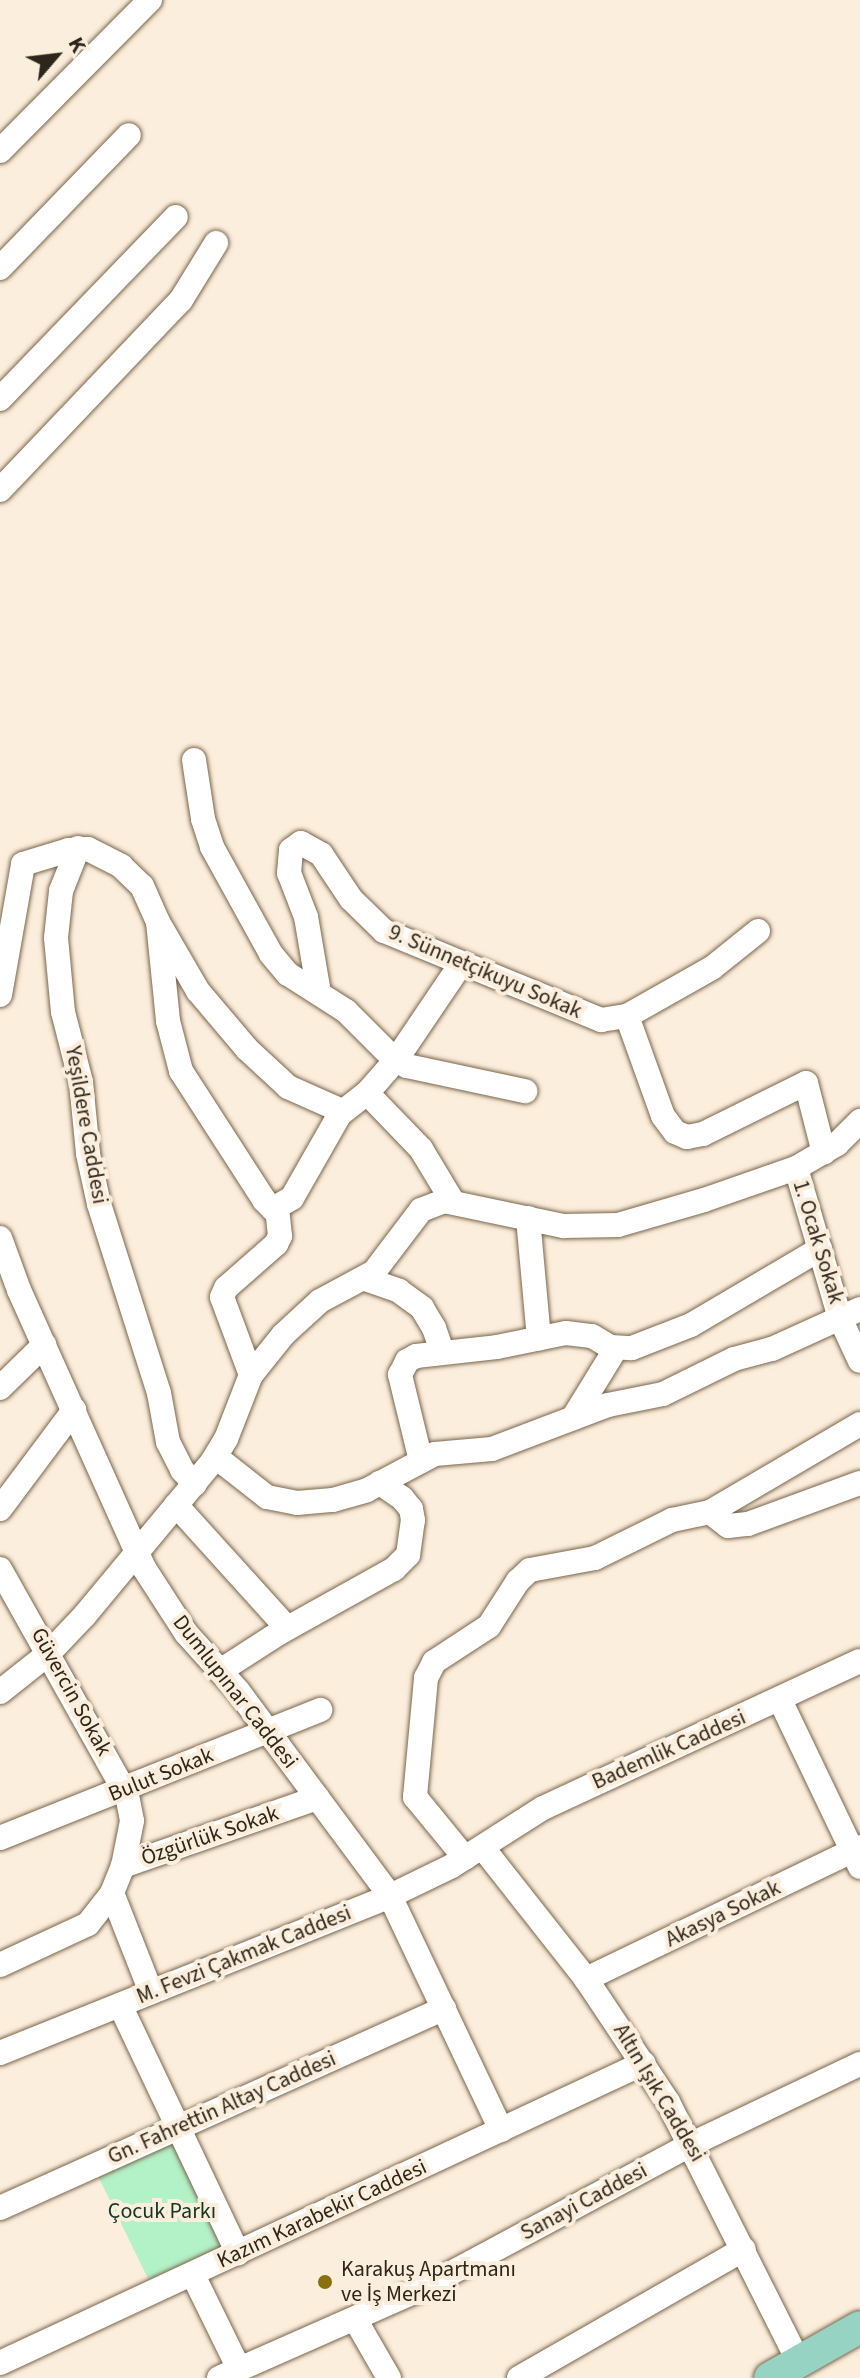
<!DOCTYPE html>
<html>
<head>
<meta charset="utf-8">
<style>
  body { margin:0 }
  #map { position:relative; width:860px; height:2378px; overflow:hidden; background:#fceedc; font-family:"Source Sans 3",sans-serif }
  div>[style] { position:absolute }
  .green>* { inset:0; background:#b3f1c7; transform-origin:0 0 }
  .roads { filter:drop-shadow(0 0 2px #7a654b) drop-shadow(0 0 2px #7a654b) }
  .minor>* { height:24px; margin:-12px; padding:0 12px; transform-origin:12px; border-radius:12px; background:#fff }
  .major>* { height:32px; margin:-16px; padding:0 16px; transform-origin:16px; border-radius:16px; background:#96d3c2 }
  .dots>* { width:22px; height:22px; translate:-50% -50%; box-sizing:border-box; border:4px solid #fceedc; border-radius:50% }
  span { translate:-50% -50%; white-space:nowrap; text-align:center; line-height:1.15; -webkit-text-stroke:8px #fceedc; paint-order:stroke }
  .street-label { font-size:22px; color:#2e261a }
  .park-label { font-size:22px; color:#143521 }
  .poi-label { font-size:22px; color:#2e261a }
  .left { translate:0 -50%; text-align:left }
  .north { position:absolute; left:16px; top:16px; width:80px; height:80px; -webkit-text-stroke:6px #fceedc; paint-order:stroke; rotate:62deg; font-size:22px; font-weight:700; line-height:32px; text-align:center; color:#2e261a }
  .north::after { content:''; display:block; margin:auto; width:28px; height:36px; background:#2e261a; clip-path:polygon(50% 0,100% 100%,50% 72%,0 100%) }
</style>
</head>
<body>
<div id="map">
  <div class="green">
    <i style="left:174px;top:2138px;width:123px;height:85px;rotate:64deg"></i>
  </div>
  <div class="roads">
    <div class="minor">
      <i style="left:0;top:151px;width:213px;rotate:-45.2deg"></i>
      <i style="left:0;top:268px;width:185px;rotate:-45.9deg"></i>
      <i style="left:0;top:399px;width:253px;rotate:-46deg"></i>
      <i style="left:0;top:490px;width:262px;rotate:-46.4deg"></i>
      <i style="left:181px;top:300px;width:67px;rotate:-58.4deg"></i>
      <i style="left:194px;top:760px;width:60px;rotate:81.3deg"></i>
      <i style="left:203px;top:819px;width:29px;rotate:72deg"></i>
      <i style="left:212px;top:847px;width:122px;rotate:61.1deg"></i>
      <i style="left:271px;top:954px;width:26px;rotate:50deg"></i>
      <i style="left:288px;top:974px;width:69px;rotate:32.5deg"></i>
      <i style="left:346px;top:1011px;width:64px;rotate:45deg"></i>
      <i style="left:391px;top:1056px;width:19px;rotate:32deg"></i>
      <i style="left:407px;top:1066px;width:121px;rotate:12deg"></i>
      <i style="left:78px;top:848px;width:46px;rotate:111.6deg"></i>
      <i style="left:61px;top:891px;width:47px;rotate:96.1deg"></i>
      <i style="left:56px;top:938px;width:74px;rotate:84.6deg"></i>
      <i style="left:63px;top:1012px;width:72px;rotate:75.6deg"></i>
      <i style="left:81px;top:1082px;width:72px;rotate:84.4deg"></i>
      <i style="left:88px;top:1154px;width:51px;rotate:77.6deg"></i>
      <i style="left:99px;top:1204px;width:198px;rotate:72.4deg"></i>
      <i style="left:159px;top:1393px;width:50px;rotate:79.6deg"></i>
      <i style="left:168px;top:1442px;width:31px;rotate:63deg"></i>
      <i style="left:182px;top:1470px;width:19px;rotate:47deg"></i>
      <i style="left:158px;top:922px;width:100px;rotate:84.2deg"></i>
      <i style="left:168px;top:1021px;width:52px;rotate:75.4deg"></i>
      <i style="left:181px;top:1071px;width:153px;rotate:57.2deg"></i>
      <i style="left:264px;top:1200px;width:13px;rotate:45deg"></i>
      <i style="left:273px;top:1209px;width:22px;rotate:-30deg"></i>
      <i style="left:292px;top:1198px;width:97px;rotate:-60.3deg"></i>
      <i style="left:340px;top:1114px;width:34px;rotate:-38deg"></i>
      <i style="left:367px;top:1093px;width:44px;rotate:-48.7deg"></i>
      <i style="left:396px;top:1060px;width:116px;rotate:-55.9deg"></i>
      <i style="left:319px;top:993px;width:77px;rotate:-99.7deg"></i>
      <i style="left:306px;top:917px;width:47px;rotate:-111.1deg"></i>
      <i style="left:289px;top:873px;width:23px;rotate:-85deg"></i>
      <i style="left:291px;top:850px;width:12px;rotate:-35deg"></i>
      <i style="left:301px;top:843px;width:23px;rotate:29deg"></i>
      <i style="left:321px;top:854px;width:54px;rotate:56.3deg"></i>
      <i style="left:351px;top:899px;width:46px;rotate:44.1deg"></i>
      <i style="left:384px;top:931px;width:235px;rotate:22.3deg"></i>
      <i style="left:601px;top:1020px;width:26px;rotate:-9deg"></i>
      <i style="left:627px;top:1016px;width:98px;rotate:-29.5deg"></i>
      <i style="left:712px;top:968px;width:59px;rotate:-38.8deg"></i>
      <i style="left:0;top:995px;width:133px;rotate:-80deg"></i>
      <i style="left:23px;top:864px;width:48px;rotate:-16.9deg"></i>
      <i style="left:69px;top:850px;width:19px;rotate:-3deg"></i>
      <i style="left:88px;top:849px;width:37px;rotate:27deg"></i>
      <i style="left:121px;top:866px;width:29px;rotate:44deg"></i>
      <i style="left:142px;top:886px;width:39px;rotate:66deg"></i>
      <i style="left:158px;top:922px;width:80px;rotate:59.9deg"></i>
      <i style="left:198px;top:991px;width:76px;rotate:49.8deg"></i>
      <i style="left:247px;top:1049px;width:56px;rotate:42.8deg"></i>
      <i style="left:288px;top:1087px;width:59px;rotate:24deg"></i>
      <i style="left:627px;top:1016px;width:106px;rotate:70.2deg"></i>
      <i style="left:663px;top:1116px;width:20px;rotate:53deg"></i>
      <i style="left:675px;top:1132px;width:13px;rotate:23deg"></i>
      <i style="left:687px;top:1137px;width:16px;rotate:-11deg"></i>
      <i style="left:703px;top:1134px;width:115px;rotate:-26.3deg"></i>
      <i style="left:806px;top:1083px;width:72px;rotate:75.6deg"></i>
      <i style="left:367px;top:1093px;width:78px;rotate:46deg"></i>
      <i style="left:421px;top:1149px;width:62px;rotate:58.9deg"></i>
      <i style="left:796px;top:1168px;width:156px;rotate:73.7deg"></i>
      <i style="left:840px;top:1318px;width:47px;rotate:65.1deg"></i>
      <i style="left:528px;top:1218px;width:121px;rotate:84.8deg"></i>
      <i style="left:0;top:1238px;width:55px;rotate:69.9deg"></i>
      <i style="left:19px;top:1290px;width:305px;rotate:65.8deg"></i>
      <i style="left:144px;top:1568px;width:77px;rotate:57.1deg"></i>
      <i style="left:186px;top:1633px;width:78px;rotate:48.1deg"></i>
      <i style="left:238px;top:1691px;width:255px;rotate:53.4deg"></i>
      <i style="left:390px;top:1896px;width:259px;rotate:64.6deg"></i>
      <i style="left:365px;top:1279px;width:36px;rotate:19deg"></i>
      <i style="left:399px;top:1291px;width:29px;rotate:36deg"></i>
      <i style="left:422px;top:1308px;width:23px;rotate:59deg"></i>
      <i style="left:434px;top:1328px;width:24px;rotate:71deg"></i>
      <i style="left:251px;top:1375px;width:83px;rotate:-110.4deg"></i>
      <i style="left:222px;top:1297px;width:10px;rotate:-66deg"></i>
      <i style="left:226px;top:1288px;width:67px;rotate:-41.3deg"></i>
      <i style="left:276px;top:1244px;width:9px;rotate:-63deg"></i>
      <i style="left:280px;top:1236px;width:27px;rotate:-96deg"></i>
      <i style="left:0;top:1388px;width:62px;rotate:-44.3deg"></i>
      <i style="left:573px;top:1418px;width:82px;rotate:-58.4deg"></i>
      <i style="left:216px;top:1457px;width:65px;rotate:38.1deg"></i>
      <i style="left:267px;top:1497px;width:31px;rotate:11deg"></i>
      <i style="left:297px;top:1503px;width:36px;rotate:-5deg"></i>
      <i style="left:333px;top:1500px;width:35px;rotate:-16deg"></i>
      <i style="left:367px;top:1490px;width:77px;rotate:-27.9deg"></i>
      <i style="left:435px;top:1454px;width:57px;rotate:-5deg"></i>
      <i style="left:492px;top:1449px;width:124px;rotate:-20.8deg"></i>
      <i style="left:608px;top:1405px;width:56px;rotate:-11.3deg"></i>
      <i style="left:663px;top:1394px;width:79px;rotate:-26.2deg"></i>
      <i style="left:734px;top:1359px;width:39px;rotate:-15deg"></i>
      <i style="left:772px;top:1349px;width:97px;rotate:-24.4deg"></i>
      <i style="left:421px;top:1461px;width:89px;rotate:-103.7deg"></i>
      <i style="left:400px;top:1375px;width:16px;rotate:-63deg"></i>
      <i style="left:407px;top:1361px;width:10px;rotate:-29deg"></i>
      <i style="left:416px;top:1356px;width:81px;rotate:-6.3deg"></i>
      <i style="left:497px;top:1347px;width:70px;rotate:-11.5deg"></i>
      <i style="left:566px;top:1333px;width:26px;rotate:7deg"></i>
      <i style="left:592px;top:1336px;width:21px;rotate:31deg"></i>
      <i style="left:610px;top:1347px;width:22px;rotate:3deg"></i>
      <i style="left:632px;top:1348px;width:63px;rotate:-21.3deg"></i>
      <i style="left:691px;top:1325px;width:150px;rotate:-30.5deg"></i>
      <i style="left:176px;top:1505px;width:166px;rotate:47.9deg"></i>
      <i style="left:0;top:1509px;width:124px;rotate:-53.2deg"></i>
      <i style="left:710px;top:1512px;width:23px;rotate:38deg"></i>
      <i style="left:728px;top:1526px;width:20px;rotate:-6deg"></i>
      <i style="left:748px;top:1524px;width:119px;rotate:-20.1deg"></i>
      <i style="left:0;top:1569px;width:259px;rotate:60.7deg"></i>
      <i style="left:127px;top:1795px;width:26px;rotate:79deg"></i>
      <i style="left:132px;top:1821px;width:46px;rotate:101.3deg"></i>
      <i style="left:220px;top:1671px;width:70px;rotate:-32.8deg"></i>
      <i style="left:279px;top:1633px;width:132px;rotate:-29.1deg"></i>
      <i style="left:394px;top:1569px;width:20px;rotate:-45deg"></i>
      <i style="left:408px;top:1555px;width:35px;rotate:-82deg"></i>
      <i style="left:413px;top:1520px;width:11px;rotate:-100deg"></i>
      <i style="left:411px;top:1509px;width:14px;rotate:-129deg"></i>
      <i style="left:402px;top:1498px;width:27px;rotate:-146deg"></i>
      <i style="left:0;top:1692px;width:63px;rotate:-38.5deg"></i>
      <i style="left:49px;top:1653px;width:52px;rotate:-46.5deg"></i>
      <i style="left:85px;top:1615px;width:199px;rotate:-50.3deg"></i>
      <i style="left:212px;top:1462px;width:27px;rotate:-59deg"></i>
      <i style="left:226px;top:1439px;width:69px;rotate:-68.7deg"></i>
      <i style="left:251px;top:1375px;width:51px;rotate:-51.3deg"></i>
      <i style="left:283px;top:1335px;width:50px;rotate:-42.6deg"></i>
      <i style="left:320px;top:1301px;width:61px;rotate:-28.2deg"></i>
      <i style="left:374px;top:1272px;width:78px;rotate:-52.8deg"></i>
      <i style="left:421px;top:1210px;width:25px;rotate:-21deg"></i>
      <i style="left:444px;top:1201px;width:123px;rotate:11.8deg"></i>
      <i style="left:564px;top:1226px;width:54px;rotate:-1.1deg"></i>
      <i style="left:618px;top:1225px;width:90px;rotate:-16.2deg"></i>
      <i style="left:704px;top:1200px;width:97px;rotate:-19.2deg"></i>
      <i style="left:796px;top:1168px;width:48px;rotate:-30.3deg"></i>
      <i style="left:837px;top:1144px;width:33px;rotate:-45deg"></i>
      <i style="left:780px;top:1700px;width:185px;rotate:64.4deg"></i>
      <i style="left:0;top:1838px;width:345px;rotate:-21.8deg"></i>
      <i style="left:483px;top:1848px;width:167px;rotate:51.8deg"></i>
      <i style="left:586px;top:1979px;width:148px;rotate:56.3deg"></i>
      <i style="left:668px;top:2102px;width:291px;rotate:63.3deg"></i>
      <i style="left:465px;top:1858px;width:79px;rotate:-129.3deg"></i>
      <i style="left:415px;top:1797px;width:120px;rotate:-84.7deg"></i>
      <i style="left:426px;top:1678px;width:18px;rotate:-63deg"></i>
      <i style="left:434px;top:1662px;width:66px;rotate:-33.2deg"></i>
      <i style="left:489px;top:1626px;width:54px;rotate:-57.2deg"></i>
      <i style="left:518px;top:1581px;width:16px;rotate:-43deg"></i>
      <i style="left:530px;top:1570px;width:66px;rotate:-10.5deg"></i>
      <i style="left:595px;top:1558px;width:86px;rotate:-26.3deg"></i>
      <i style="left:672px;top:1520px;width:39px;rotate:-12deg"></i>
      <i style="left:710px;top:1512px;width:174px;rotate:-30.4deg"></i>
      <i style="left:112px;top:1893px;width:106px;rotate:68.5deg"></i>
      <i style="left:0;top:1965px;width:97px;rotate:-25deg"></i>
      <i style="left:88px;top:1924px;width:39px;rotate:-52deg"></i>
      <i style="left:112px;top:1893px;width:29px;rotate:-68deg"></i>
      <i style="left:123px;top:1866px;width:206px;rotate:-19.3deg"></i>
      <i style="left:586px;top:1979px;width:304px;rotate:-25.7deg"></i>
      <i style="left:120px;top:2005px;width:275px;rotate:64.6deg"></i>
      <i style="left:0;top:2053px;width:416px;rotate:-21.9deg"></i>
      <i style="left:386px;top:1898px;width:73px;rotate:-25.9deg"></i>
      <i style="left:452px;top:1866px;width:108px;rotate:-32.5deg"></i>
      <i style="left:543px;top:1808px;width:349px;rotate:-24.9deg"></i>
      <i style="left:0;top:2208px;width:487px;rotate:-24.2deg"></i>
      <i style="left:193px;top:2275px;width:105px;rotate:63.9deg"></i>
      <i style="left:355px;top:2319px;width:68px;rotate:60deg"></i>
      <i style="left:0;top:2363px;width:710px;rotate:-24.98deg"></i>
      <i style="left:219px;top:2378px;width:225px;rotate:-23.8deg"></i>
      <i style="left:425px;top:2287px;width:303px;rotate:-28.2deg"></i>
      <i style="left:692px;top:2144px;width:186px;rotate:-25.5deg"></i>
      <i style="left:519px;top:2378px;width:259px;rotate:-29.8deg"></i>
    </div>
    <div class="major">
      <i style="left:770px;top:2378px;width:103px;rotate:-29.5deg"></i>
    </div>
  </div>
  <div class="dots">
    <i style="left:325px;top:2282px;background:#897010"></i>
  </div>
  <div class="street-label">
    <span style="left:485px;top:972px;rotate:23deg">9. Sünnetçikuyu Sokak</span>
    <span style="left:86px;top:1125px;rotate:80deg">Yeşildere Caddesi</span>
    <span style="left:818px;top:1242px;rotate:73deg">1. Ocak Sokak</span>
    <span style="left:71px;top:1692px;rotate:61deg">Güvercin Sokak</span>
    <span style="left:235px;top:1692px;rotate:52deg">Dumlupınar Caddesi</span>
    <span style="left:669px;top:1750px;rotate:-24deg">Bademlik Caddesi</span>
    <span style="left:161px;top:1775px;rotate:-22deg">Bulut Sokak</span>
    <span style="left:210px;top:1836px;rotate:-19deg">Özgürlük Sokak</span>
    <span style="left:723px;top:1914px;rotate:-26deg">Akasya Sokak</span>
    <span style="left:244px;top:1955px;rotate:-22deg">M. Fevzi Çakmak Caddesi</span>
    <span style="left:659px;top:2093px;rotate:59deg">Altın Işık Caddesi</span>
    <span style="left:222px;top:2108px;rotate:-24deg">Gn. Fahrettin Altay Caddesi</span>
    <span style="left:584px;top:2202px;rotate:-28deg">Sanayi Caddesi</span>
    <span style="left:322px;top:2214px;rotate:-25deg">Kazım Karabekir Caddesi</span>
  </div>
  <div class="park-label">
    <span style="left:162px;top:2212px">Çocuk Parkı</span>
  </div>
  <div class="poi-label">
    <span class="left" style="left:341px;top:2282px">Karakuş Apartmanı<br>ve İş Merkezi</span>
  </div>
  <div class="north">K</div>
</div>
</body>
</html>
